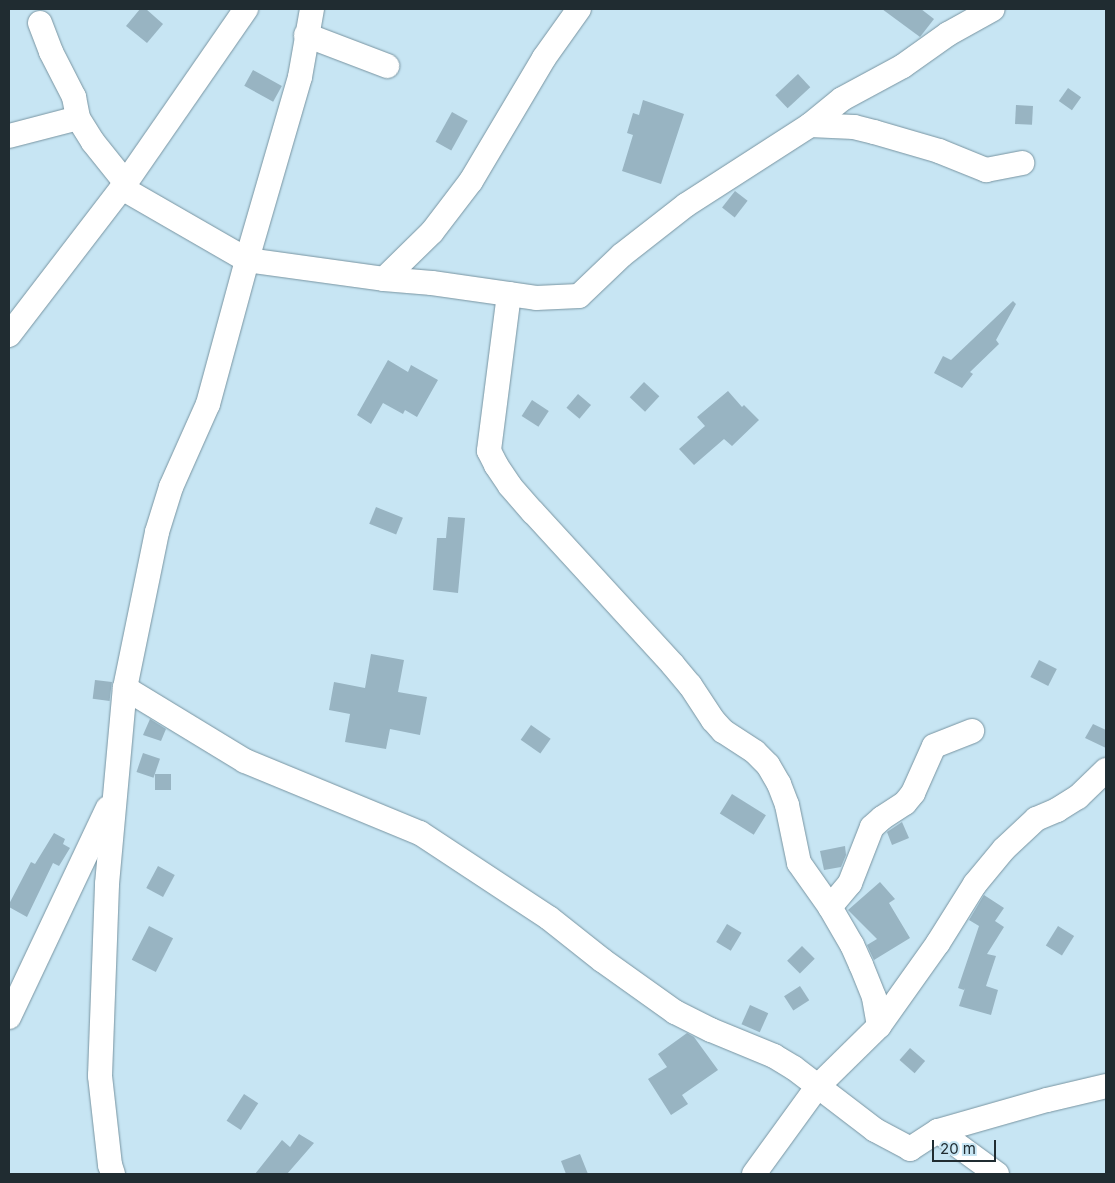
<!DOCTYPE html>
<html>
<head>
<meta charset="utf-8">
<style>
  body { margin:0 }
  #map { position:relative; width:1115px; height:1183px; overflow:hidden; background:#c7e5f3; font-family:Inter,sans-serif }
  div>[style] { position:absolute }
  .building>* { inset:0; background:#98b4c2; transform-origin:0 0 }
  .roads { filter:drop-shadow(0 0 1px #7894a1) drop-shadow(0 0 1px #7894a1) }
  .minor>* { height:24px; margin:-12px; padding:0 12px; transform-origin:12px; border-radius:12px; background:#fff }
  span { translate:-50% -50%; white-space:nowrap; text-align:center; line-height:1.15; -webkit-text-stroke:4px #c7e5f3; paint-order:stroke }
  .frame { position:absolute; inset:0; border:10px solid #202c31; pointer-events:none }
  .scale { position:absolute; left:932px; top:1140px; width:64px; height:22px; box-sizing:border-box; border:2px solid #202c31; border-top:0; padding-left:6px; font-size:15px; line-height:18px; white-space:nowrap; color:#202c31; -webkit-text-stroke:4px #c7e5f3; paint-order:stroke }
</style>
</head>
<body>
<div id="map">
  <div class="building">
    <i style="clip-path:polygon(140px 9px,146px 9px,163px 24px,147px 43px,126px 26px)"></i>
    <i style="clip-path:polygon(882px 9px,921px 9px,934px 19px,920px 37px)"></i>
    <i style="left:253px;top:70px;width:33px;height:18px;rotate:29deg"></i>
    <i style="left:798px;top:74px;width:18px;height:31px;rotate:47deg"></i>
    <i style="left:1068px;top:88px;width:16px;height:16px;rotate:35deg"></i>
    <i style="clip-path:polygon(643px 100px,684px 114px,661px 184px,622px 171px,633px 135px,627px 133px,633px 113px,639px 115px)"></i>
    <i style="left:1016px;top:105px;width:17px;height:19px;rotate:3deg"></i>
    <i style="left:452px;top:112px;width:18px;height:34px;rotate:29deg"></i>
    <i style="left:735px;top:191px;width:16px;height:21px;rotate:38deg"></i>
    <i style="clip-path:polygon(1013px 301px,1016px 304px,996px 340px,999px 344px,970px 372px,973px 374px,962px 388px,934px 373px,943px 356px,951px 360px)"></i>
    <i style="clip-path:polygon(388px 360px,408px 372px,411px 365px,438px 380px,417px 417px,405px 410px,403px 414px,383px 403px,371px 424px,357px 415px)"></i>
    <i style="left:644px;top:382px;width:21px;height:21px;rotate:43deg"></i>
    <i style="clip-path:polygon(728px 391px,742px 407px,744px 405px,759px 420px,732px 446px,724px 439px,694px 465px,679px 449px,705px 426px,697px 417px)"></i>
    <i style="left:578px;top:394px;width:17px;height:18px;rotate:40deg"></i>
    <i style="left:532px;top:400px;width:20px;height:19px;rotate:33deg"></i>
    <i style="left:376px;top:507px;width:29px;height:18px;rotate:22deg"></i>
    <i style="clip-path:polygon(448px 517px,465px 518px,458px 593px,433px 590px,437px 538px,446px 538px)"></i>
    <i style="clip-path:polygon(371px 654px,404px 660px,398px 692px,427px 697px,420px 735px,390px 729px,386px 749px,345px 742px,350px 714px,329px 710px,334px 682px,365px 688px)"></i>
    <i style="left:1039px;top:660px;width:20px;height:19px;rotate:27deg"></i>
    <i style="left:95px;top:680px;width:17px;height:19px;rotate:7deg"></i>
    <i style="clip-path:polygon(150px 719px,166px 729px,161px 741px,143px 735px)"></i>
    <i style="clip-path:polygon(1093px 724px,1106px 730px,1106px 748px,1085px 738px)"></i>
    <i style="left:531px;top:725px;width:24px;height:18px;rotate:35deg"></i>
    <i style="left:143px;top:753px;width:18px;height:20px;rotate:19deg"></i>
    <i style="left:155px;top:774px;width:16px;height:16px"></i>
    <i style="left:732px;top:794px;width:40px;height:23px;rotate:32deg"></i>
    <i style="clip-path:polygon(902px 822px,909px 838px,892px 845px,887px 832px)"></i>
    <i style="clip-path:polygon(54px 833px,65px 839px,63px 844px,70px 848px,59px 866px,53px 863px,27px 917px,9px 907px,9px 904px,31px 862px,35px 864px)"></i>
    <i style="clip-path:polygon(845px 846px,846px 855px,841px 867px,824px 870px,820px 851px)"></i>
    <i style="left:158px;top:866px;width:19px;height:25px;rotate:28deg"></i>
    <i style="clip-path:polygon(880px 882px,895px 899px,889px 903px,910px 938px,874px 960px,867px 945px,877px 939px,848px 910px)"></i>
    <i style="clip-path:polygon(984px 895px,1004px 908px,995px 921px,1004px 927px,987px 954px,996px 956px,986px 986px,998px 990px,991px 1015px,959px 1006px,965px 988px,964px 990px,958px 988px,979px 926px,969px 920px)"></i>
    <i style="left:727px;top:924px;width:17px;height:21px;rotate:31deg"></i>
    <i style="left:149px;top:926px;width:27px;height:38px;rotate:27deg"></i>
    <i style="left:1058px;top:926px;width:19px;height:23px;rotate:32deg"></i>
    <i style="left:802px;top:946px;width:18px;height:21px;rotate:45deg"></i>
    <i style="left:800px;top:986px;width:17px;height:19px;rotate:57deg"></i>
    <i style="left:750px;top:1005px;width:20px;height:21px;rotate:24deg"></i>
    <i style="clip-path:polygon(687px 1033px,694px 1037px,718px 1070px,682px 1095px,688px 1104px,671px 1115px,648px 1079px,667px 1067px,658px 1054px)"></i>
    <i style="left:910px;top:1048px;width:20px;height:16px;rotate:41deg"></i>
    <i style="left:244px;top:1094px;width:17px;height:32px;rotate:33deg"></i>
    <i style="clip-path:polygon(299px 1134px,314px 1143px,287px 1174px,255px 1174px,282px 1140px,290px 1147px)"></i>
    <i style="clip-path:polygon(580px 1154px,588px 1174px,566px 1174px,561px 1161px)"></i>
  </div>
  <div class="roads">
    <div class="minor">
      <i style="left:312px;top:9px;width:69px;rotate:100deg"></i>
      <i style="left:300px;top:77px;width:191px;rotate:106.2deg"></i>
      <i style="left:247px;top:260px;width:138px;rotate:7.9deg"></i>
      <i style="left:384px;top:279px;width:67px;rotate:-44.4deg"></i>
      <i style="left:432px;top:232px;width:64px;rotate:-52.6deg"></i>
      <i style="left:471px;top:181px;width:143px;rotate:-59.3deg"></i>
      <i style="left:544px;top:58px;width:60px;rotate:-54.5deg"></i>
      <i style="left:40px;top:23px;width:31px;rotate:69deg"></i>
      <i style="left:51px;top:52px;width:51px;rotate:62.9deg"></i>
      <i style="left:74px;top:97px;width:21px;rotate:79deg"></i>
      <i style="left:306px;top:35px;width:87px;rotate:20.9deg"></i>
      <i style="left:810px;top:125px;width:44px;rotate:2.6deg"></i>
      <i style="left:854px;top:127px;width:21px;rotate:14deg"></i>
      <i style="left:874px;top:132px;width:68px;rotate:16.3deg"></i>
      <i style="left:939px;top:151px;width:51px;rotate:22deg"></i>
      <i style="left:986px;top:170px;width:37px;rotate:-11deg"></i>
      <i style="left:9px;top:136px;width:71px;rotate:-14.6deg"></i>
      <i style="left:78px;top:118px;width:28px;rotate:58deg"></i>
      <i style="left:93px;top:142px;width:51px;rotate:51.3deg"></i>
      <i style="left:384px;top:279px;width:48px;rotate:4.8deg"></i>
      <i style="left:432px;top:283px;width:105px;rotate:8.2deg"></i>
      <i style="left:536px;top:298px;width:43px;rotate:-2.7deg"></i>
      <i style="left:579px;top:296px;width:59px;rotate:-43.6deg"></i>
      <i style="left:622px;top:255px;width:81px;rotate:-38deg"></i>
      <i style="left:686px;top:205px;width:148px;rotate:-32.8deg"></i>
      <i style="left:810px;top:125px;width:41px;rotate:-39.1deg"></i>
      <i style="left:842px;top:99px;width:69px;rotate:-28.4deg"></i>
      <i style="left:903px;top:66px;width:55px;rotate:-35.4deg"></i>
      <i style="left:948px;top:34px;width:51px;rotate:-29.1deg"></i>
      <i style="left:509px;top:294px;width:158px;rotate:97.3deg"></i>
      <i style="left:489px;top:451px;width:16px;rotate:63deg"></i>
      <i style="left:496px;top:465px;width:25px;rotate:56deg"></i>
      <i style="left:510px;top:486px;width:35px;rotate:49deg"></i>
      <i style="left:533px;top:512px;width:207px;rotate:47.5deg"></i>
      <i style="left:673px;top:665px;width:26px;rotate:50deg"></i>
      <i style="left:690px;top:685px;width:42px;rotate:56.7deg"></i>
      <i style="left:713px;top:720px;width:15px;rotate:48deg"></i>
      <i style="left:723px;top:731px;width:38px;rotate:33deg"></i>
      <i style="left:755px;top:752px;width:18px;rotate:45deg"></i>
      <i style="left:768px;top:765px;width:22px;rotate:60deg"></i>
      <i style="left:779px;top:784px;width:22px;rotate:69deg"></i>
      <i style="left:787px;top:805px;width:59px;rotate:78.3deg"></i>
      <i style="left:799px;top:863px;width:54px;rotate:54.8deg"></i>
      <i style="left:9px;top:335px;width:185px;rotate:-52.5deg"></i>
      <i style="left:122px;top:188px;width:218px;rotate:-55.3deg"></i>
      <i style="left:125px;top:688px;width:140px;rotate:31.3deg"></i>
      <i style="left:245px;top:761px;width:189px;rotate:22.4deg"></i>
      <i style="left:420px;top:833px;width:154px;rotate:33.4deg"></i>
      <i style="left:549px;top:918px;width:68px;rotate:38.4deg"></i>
      <i style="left:602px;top:960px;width:90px;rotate:35.5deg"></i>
      <i style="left:675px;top:1012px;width:40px;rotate:26.6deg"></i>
      <i style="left:711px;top:1030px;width:68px;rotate:22.4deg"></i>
      <i style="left:774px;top:1056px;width:23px;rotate:31deg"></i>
      <i style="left:794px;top:1068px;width:102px;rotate:37.4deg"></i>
      <i style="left:875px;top:1130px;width:40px;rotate:28deg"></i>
      <i style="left:910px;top:1149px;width:33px;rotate:-33deg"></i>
      <i style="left:938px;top:1131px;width:113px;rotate:-15.9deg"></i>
      <i style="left:1047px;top:1100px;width:61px;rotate:-13.3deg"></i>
      <i style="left:9px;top:1017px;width:231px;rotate:-64.7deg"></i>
      <i style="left:879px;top:1026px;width:29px;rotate:-100deg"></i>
      <i style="left:874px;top:997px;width:35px;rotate:-112deg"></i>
      <i style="left:861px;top:965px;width:22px;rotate:-114deg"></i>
      <i style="left:852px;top:945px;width:44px;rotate:-120.1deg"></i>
      <i style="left:830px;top:907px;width:31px;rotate:-50deg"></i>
      <i style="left:850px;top:883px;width:60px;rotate:-68.6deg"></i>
      <i style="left:872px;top:827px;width:13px;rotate:-42deg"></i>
      <i style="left:882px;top:818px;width:27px;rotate:-33deg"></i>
      <i style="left:905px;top:803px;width:13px;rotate:-51deg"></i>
      <i style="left:913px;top:793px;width:51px;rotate:-65.9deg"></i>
      <i style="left:934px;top:746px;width:41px;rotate:-21.5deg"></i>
      <i style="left:938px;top:1131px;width:73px;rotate:36.1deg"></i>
      <i style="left:113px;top:1174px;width:9px;rotate:-108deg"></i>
      <i style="left:110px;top:1165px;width:90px;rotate:-96.4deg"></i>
      <i style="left:100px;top:1076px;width:192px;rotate:-87.9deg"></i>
      <i style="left:107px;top:884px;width:197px;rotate:-84.8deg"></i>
      <i style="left:125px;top:688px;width:159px;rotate:-78.4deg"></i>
      <i style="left:157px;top:532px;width:47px;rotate:-72.7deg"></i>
      <i style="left:171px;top:487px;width:91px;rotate:-66deg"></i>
      <i style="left:208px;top:404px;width:149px;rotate:-74.8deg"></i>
      <i style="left:247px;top:260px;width:144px;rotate:-150.1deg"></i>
      <i style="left:754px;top:1174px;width:109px;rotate:-54deg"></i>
      <i style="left:818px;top:1086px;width:86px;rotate:-44.5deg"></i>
      <i style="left:879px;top:1026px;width:102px;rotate:-54.6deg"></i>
      <i style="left:938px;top:943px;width:70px;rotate:-57.9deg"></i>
      <i style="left:975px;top:884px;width:45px;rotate:-50.4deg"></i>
      <i style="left:1004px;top:849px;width:44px;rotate:-43.2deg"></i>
      <i style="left:1036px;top:819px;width:23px;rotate:-23deg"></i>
      <i style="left:1057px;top:810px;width:25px;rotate:-32deg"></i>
      <i style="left:1078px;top:797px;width:39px;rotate:-44deg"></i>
    </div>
  </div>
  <div class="frame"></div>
  <div class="scale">20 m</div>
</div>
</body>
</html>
